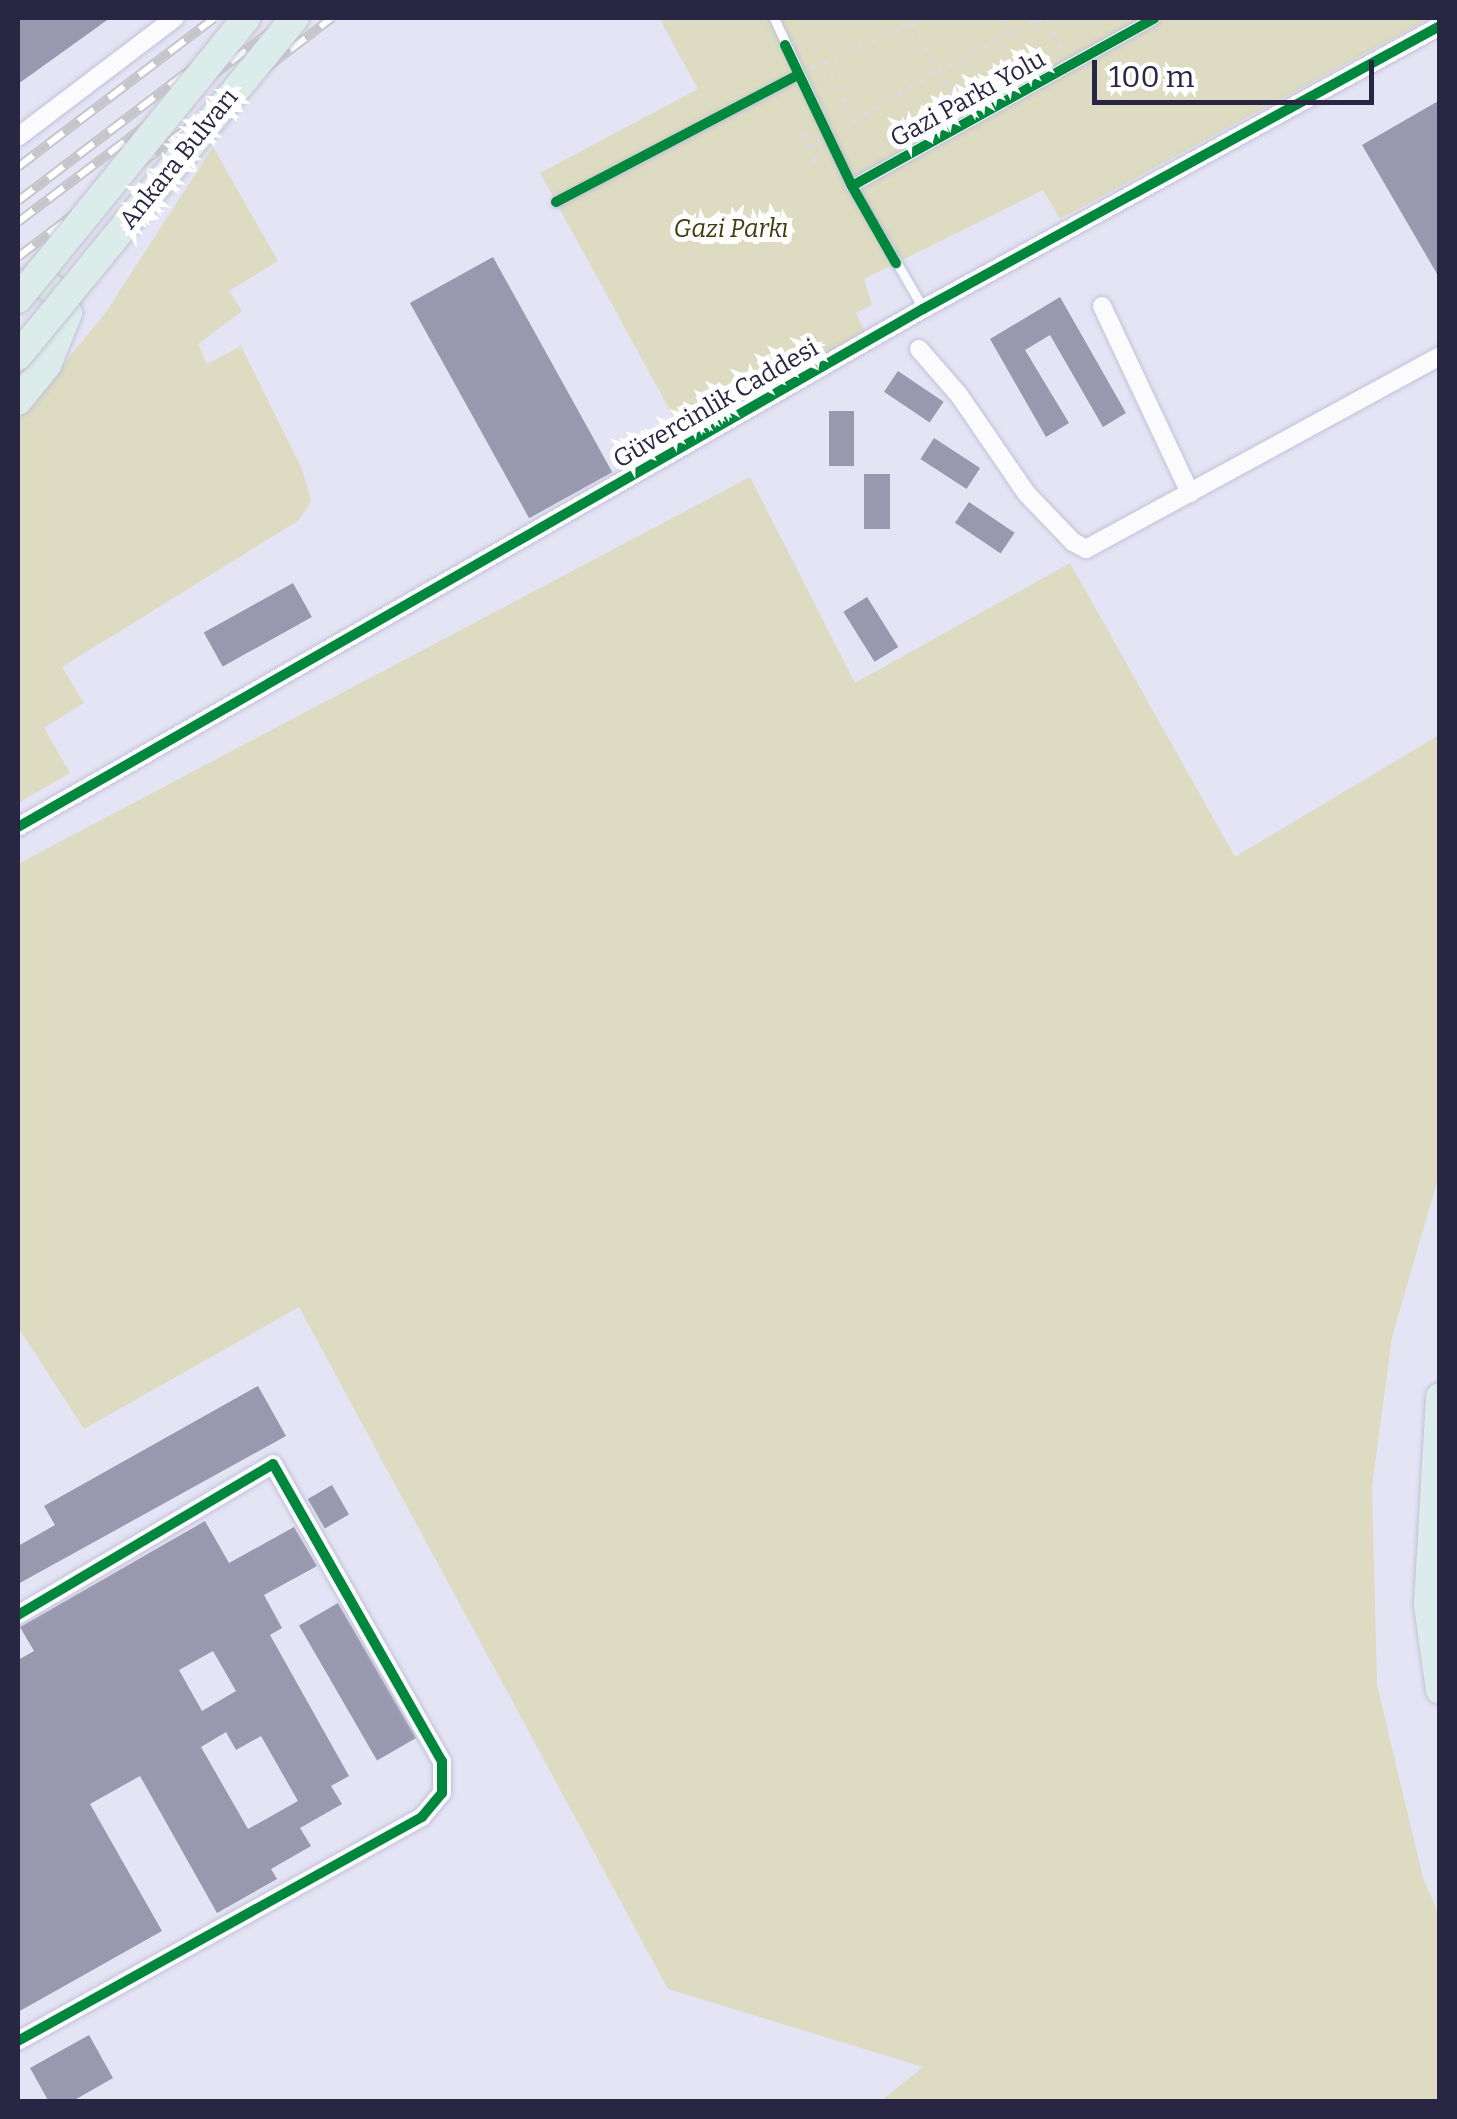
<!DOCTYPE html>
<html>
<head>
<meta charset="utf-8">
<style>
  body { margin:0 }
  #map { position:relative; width:1457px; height:2119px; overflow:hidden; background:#e4e4f5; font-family:Bitter,serif }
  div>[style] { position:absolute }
  .green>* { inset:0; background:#dddbc1 }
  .building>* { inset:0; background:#9998ae; transform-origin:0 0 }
  .path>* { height:4px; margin-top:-2px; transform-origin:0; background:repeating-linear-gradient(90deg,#dadadf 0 5px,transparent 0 13px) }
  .roads { filter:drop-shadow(0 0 2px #c2c1d7) drop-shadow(0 0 2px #c2c1d7) }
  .service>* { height:9px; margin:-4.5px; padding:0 4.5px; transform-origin:4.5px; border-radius:4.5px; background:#fbfbfe }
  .pedestrian>* { height:12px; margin:-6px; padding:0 6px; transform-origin:6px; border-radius:6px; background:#fbfbfe }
  .minor>* { height:18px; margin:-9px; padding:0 9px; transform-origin:9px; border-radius:9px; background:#fbfbfe }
  .primary>* { height:28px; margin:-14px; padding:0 14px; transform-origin:14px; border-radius:14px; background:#dcecea }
  .rail>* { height:10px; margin-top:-5px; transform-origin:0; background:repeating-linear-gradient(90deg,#fff 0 19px,#c5c5ca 0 38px); box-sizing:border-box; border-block:2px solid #c5c5ca }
  .bridges { filter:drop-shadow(0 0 2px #c2c2ce) drop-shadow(0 0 2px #c2c2ce) }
  .primary-bridge>* { height:28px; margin:-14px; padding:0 14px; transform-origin:14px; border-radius:14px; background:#dcecea }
  .cycleway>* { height:10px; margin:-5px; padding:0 5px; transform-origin:5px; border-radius:5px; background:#00873e }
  span { translate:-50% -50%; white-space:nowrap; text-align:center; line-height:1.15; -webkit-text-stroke:10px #fff; paint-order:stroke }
  .street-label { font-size:25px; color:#282642 }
  .park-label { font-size:25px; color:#3f3c10; font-style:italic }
  .frame { position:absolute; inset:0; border:20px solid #282642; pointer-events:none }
  .scale { position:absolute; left:1092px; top:60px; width:282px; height:45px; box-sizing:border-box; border:5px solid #282642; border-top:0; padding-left:12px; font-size:30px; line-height:35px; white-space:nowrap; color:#282642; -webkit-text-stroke:8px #fff; paint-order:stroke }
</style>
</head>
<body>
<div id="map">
  <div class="green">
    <i style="clip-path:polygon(659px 18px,1430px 18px,1060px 219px,1043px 190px,864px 279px,872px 305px,856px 313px,865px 332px,683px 434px,540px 173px,698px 89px)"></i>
    <i style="clip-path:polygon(213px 147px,278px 261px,229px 291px,242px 311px,198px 344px,207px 364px,241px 346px,302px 469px,311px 501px,299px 520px,62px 667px,84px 703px,44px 728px,70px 773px,18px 803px,18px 420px,106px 312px)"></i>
    <i style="clip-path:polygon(750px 477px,855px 683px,1070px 563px,1235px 857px,1439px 735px,1439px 1175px,1392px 1337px,1372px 1487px,1377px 1685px,1423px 1878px,1439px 1915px,1439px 2101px,881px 2101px,923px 2067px,668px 1989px,299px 1307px,84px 1429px,18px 1327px,18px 864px)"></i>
  </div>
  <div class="building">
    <i style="clip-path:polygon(18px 18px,110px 18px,18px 84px)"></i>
    <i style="clip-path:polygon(1440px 100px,1440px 279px,1362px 145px)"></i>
    <i style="left:493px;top:257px;width:246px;height:95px;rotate:61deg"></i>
    <i style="clip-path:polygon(1060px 297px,1126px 413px,1103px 427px,1050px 335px,1025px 350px,1069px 423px,1046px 437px,990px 339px)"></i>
    <i style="left:898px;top:371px;width:55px;height:25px;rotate:34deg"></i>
    <i style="left:829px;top:411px;width:25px;height:55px"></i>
    <i style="left:934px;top:438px;width:55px;height:25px;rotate:33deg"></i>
    <i style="left:864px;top:474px;width:26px;height:55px"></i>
    <i style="left:969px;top:502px;width:55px;height:25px;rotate:34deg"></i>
    <i style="left:293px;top:583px;width:39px;height:102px;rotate:61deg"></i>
    <i style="left:867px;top:597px;width:59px;height:28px;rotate:58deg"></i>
    <i style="clip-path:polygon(258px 1386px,286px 1436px,18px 1584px,18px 1546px,55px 1525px,44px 1506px)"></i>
    <i style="left:332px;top:1485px;width:34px;height:28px;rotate:60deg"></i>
    <i style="clip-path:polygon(evenodd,205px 1521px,229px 1563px,294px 1527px,317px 1566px,264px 1595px,282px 1628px,270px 1635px,349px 1776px,331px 1786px,342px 1804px,300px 1828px,311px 1846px,271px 1869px,277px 1879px,217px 1913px,140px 1776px,90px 1804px,162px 1931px,18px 2012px,18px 1660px,34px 1651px,20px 1627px,205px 1521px,213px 1651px,236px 1691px,202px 1711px,179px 1670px,213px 1651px,205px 1521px,226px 1732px,236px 1750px,261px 1736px,298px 1801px,248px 1829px,201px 1747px,226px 1732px)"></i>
    <i style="left:338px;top:1603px;width:156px;height:45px;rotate:60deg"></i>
    <i style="clip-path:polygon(89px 2035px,113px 2078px,71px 2102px,49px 2102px,30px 2068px)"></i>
  </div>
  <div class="path">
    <i style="left:1005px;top:18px;width:15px;rotate:67deg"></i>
    <i style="left:1036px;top:22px;width:10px;rotate:-6deg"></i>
    <i style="left:1046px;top:21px;width:36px;rotate:58deg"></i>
    <i style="left:912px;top:24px;width:100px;rotate:60.6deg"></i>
    <i style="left:826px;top:62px;width:66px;rotate:65.8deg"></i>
    <i style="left:853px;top:122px;width:98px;rotate:-30.8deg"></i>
    <i style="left:937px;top:72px;width:109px;rotate:-27.3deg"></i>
    <i style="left:1034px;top:22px;width:4px;rotate:-117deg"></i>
    <i style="left:811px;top:69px;width:125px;rotate:-24.1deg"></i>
    <i style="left:798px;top:135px;width:8px;rotate:-23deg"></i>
    <i style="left:805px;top:132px;width:30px;rotate:67deg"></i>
    <i style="left:817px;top:160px;width:6px;rotate:162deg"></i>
    <i style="left:805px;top:149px;width:17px;rotate:-25deg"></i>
  </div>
  <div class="roads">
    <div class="service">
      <i style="left:774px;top:18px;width:185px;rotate:65.1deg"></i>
      <i style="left:852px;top:186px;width:141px;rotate:59.8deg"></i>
      <i style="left:556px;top:202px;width:273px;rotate:-27.7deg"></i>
    </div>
    <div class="pedestrian">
      <i style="left:852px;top:186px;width:346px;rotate:-29deg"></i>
    </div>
    <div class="minor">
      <i style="left:18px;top:137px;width:197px;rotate:-37.2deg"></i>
      <i style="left:1102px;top:306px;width:207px;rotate:64.8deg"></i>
      <i style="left:919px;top:349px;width:61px;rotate:49deg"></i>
      <i style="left:959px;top:395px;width:119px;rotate:55.6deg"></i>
      <i style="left:1026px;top:493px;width:68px;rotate:46.2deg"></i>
      <i style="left:1073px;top:542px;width:15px;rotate:28deg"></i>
      <i style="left:1086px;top:549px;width:403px;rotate:-28.6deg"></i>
      <i style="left:18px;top:827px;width:1043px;rotate:-29.79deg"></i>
      <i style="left:923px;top:309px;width:589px;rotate:-28.7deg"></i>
      <i style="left:18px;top:1615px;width:296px;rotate:-30.6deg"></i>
      <i style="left:273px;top:1464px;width:342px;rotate:60.4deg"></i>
      <i style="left:442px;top:1761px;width:32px;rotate:90deg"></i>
      <i style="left:442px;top:1793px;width:31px;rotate:130deg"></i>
      <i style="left:422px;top:1817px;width:462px;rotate:151deg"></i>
    </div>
    <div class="primary">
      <i style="left:18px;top:284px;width:24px;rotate:-5deg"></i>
      <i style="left:42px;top:282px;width:21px;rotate:35deg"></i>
      <i style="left:59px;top:294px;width:21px;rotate:65deg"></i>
      <i style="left:68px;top:313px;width:56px;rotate:112deg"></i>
      <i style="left:47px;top:365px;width:46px;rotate:128.9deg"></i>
      <i style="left:1440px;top:1397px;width:208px;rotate:93.3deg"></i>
      <i style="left:1428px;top:1605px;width:86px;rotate:82deg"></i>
    </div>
  </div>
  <div class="rail">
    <i style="left:18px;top:167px;width:246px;rotate:-37.2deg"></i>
    <i style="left:18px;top:201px;width:302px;rotate:-37.3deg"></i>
    <i style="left:18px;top:222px;width:339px;rotate:-37deg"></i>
    <i style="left:18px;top:257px;width:395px;rotate:-37.3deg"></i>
  </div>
  <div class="bridges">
    <div class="primary-bridge">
      <i style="left:18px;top:299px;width:362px;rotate:-50.9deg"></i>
      <i style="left:18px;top:356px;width:437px;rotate:-50.7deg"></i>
    </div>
  </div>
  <div class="cycleway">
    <i style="left:785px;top:45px;width:156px;rotate:64.6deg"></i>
    <i style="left:852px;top:186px;width:89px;rotate:60.3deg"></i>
    <i style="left:852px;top:186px;width:346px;rotate:-29deg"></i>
    <i style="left:556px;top:202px;width:273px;rotate:-27.7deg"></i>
    <i style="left:18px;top:827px;width:1043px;rotate:-29.79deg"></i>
    <i style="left:923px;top:309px;width:589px;rotate:-28.7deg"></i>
    <i style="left:18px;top:1615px;width:296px;rotate:-30.6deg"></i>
    <i style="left:273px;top:1464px;width:342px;rotate:60.4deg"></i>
    <i style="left:442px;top:1761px;width:32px;rotate:90deg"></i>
    <i style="left:442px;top:1793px;width:31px;rotate:130deg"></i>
    <i style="left:422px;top:1817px;width:462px;rotate:151deg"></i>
  </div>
  <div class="street-label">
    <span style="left:968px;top:99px;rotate:-29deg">Gazi Parkı Yolu</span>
    <span style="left:179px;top:159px;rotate:-51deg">Ankara Bulvarı</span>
    <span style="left:716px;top:404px;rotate:-30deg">Güvercinlik Caddesi</span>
  </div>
  <div class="park-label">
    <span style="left:731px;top:229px">Gazi Parkı</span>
  </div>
  <div class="frame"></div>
  <div class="scale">100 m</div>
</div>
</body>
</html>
